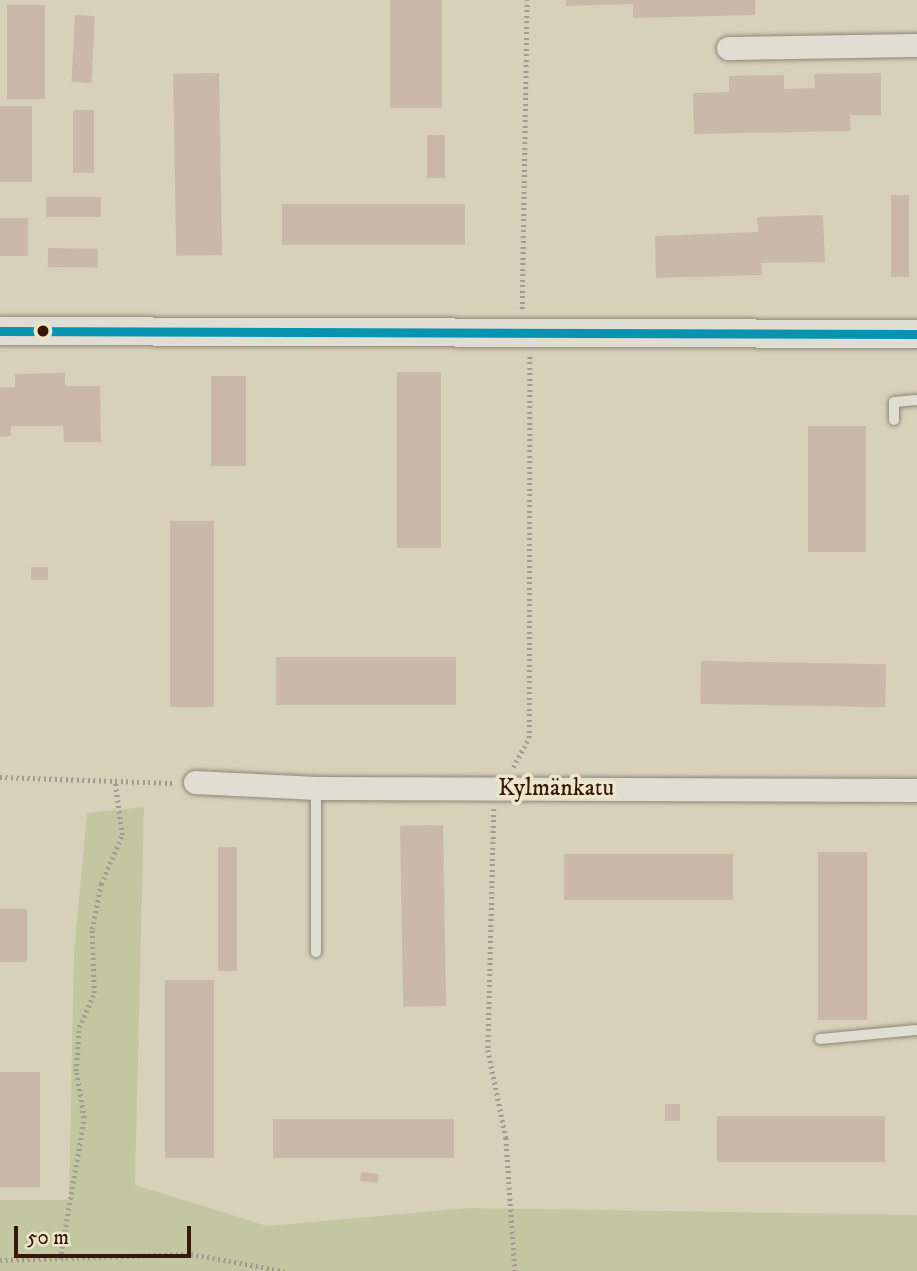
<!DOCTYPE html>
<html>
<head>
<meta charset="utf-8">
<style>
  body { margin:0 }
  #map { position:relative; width:917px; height:1271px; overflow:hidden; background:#d8d1ba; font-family:"IM FELL DW Pica",serif }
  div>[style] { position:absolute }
  .green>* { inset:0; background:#c3c7a1 }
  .building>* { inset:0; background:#cab9a9; transform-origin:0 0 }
  .path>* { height:4.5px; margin-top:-2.25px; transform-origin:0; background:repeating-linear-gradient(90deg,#a19b91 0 2px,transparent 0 5.5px) }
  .roads { filter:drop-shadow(0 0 2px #8e8677) drop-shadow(0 0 2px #8e8677) }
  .service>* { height:10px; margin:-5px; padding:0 5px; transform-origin:5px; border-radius:5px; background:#e0ddd2 }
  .minor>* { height:23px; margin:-11.5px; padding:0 11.5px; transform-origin:11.5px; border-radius:11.5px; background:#e0ddd2 }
  .tertiary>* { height:28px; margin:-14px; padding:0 14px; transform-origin:14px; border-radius:14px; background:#e0ddd2 }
  .bus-1>* { height:9px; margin:-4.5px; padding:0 4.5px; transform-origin:4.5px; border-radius:4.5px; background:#0893b0 }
  .dots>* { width:19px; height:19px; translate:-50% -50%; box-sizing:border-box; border:4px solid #eee5ca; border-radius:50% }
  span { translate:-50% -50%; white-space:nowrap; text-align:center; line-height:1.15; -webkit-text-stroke:7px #eee5ca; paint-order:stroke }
  .street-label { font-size:24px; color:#351909 }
  .scale { position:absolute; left:14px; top:1226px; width:177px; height:32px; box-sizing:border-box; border:4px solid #351909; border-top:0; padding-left:9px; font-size:21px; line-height:24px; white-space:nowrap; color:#351909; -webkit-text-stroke:5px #eee5ca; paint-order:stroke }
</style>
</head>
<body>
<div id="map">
  <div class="green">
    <i style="clip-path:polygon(144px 807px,135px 1185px,267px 1226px,468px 1208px,917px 1215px,917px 1271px,0 1271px,0 1200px,69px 1200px,74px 952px,87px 813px)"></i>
  </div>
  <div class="building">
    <i style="left:390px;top:0;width:52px;height:108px"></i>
    <i style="clip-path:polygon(566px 0,755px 0,755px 15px,633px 18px,633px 4px,566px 6px)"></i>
    <i style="left:7px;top:5px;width:38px;height:94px"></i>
    <i style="left:75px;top:15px;width:20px;height:67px;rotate:3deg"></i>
    <i style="left:219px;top:73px;width:182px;height:46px;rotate:89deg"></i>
    <i style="clip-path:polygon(881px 73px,881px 115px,850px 115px,851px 131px,694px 134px,693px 93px,729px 92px,729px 76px,784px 75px,784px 89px,815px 88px,814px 74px)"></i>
    <i style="left:0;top:106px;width:32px;height:76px"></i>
    <i style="left:73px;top:110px;width:21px;height:63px"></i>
    <i style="left:427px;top:135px;width:18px;height:43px"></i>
    <i style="left:891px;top:195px;width:18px;height:82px"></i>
    <i style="left:46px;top:197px;width:55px;height:20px"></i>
    <i style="left:465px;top:204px;width:41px;height:183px;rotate:90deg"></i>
    <i style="clip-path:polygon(823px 215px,825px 262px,761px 263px,762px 275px,656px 278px,655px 236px,758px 232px,757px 217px)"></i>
    <i style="left:0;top:218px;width:28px;height:38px"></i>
    <i style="left:48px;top:248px;width:50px;height:19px;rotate:1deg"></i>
    <i style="left:397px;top:372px;width:44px;height:176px"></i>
    <i style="clip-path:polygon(65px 373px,65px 386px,100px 386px,101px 442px,64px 442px,63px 426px,11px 426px,11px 436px,0 437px,0 387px,15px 387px,15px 374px)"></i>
    <i style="left:211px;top:376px;width:35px;height:90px"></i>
    <i style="left:808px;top:426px;width:58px;height:126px"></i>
    <i style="left:170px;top:521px;width:44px;height:186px"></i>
    <i style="left:31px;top:567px;width:17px;height:13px"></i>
    <i style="left:456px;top:657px;width:48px;height:180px;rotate:90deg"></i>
    <i style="left:701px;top:661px;width:185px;height:43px;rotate:1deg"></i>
    <i style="left:443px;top:825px;width:181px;height:43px;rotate:89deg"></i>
    <i style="left:218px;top:847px;width:19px;height:124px"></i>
    <i style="left:818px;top:852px;width:49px;height:168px"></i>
    <i style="left:733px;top:854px;width:46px;height:169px;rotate:90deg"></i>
    <i style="left:0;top:909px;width:27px;height:53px"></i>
    <i style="left:165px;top:980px;width:49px;height:178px"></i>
    <i style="left:0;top:1072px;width:40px;height:115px"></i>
    <i style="left:680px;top:1104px;width:17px;height:15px;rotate:90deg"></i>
    <i style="left:717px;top:1116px;width:168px;height:46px"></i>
    <i style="left:273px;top:1119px;width:181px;height:39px"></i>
    <i style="left:361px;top:1172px;width:18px;height:9px;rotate:6deg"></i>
  </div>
  <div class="path">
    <i style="left:522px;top:309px;width:309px;rotate:-89.1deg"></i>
    <i style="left:513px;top:767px;width:33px;rotate:-61deg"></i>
    <i style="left:529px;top:738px;width:382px;rotate:-89.9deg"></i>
    <i style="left:0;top:777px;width:173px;rotate:2deg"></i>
    <i style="left:494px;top:809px;width:241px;rotate:91.4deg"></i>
    <i style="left:488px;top:1050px;width:90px;rotate:78.4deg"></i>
    <i style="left:506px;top:1138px;width:133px;rotate:86.1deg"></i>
    <i style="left:60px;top:1259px;width:143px;rotate:-80.3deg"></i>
    <i style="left:84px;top:1118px;width:48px;rotate:-99.7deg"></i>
    <i style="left:76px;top:1071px;width:44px;rotate:-86.1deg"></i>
    <i style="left:79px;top:1027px;width:37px;rotate:-66deg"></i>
    <i style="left:94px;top:993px;width:64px;rotate:-91.8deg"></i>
    <i style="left:92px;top:929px;width:46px;rotate:-78.7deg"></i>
    <i style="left:101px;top:884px;width:53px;rotate:-66.8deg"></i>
    <i style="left:122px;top:835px;width:53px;rotate:-97.5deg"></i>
    <i style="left:0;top:1260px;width:191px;rotate:-1.8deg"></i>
    <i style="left:191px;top:1254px;width:95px;rotate:10.4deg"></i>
  </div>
  <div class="roads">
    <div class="service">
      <i style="left:894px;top:420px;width:18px;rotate:-90deg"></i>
      <i style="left:894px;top:402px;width:23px;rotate:-5deg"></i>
      <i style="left:316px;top:952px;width:164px;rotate:-90deg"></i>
      <i style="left:820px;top:1039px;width:97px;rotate:-5.3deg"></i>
    </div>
    <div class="minor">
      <i style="left:728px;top:48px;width:189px;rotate:-0.9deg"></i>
      <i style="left:195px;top:782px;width:121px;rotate:2.8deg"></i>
      <i style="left:316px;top:788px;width:601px;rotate:0.19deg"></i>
    </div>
    <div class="tertiary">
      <i style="left:0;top:331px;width:917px;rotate:0.19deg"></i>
    </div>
  </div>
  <div class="bus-1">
    <i style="left:0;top:331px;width:917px;rotate:0.19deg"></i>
  </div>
  <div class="dots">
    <i style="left:43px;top:331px;background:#351909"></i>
  </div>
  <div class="street-label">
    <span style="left:556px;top:789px">Kylmänkatu</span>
  </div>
  <div class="scale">50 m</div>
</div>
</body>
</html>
